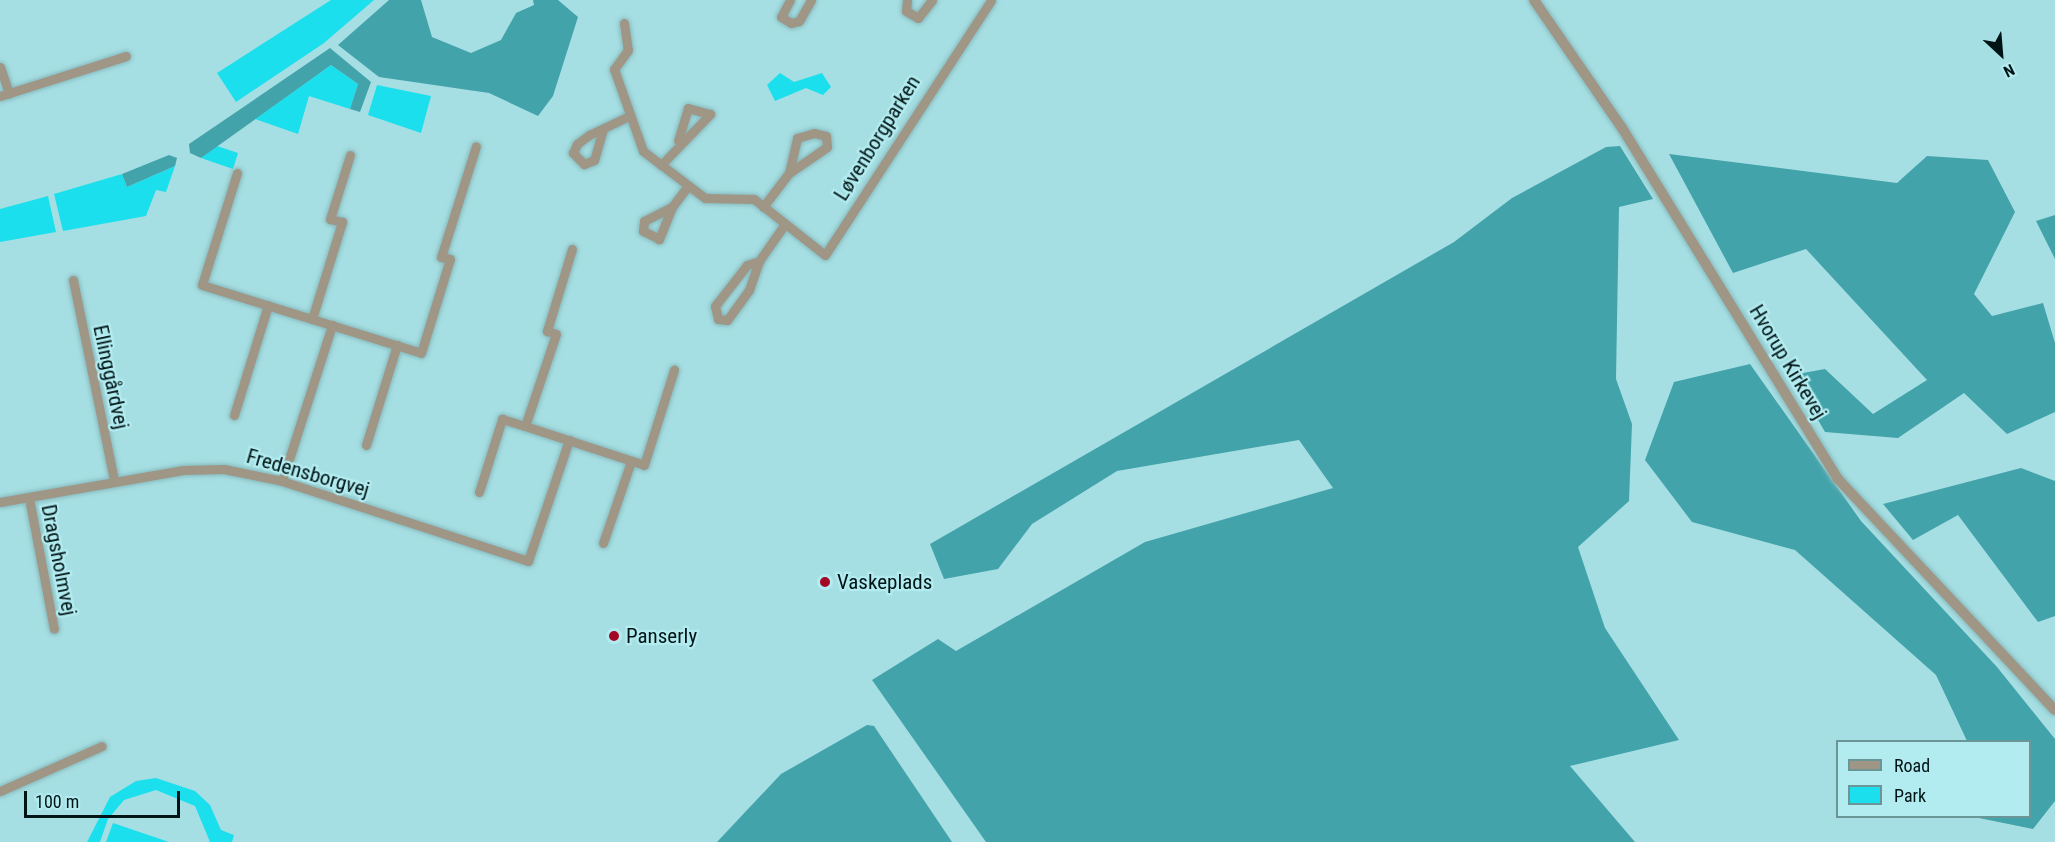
<!DOCTYPE html>
<html>
<head>
<meta charset="utf-8">
<style>
  body { margin:0 }
  #map { position:relative; width:2055px; height:842px; overflow:hidden; background:#a6dfe3; font-family:"Roboto Condensed",sans-serif }
  div>[style] { position:absolute }
  .green>* { inset:0; background:#1bdfec }
  .forest>* { inset:0; background:#43a3ab }
  .roads { filter:drop-shadow(0 0 2px #88babe) drop-shadow(0 0 2px #88babe) }
  .minor>* { height:9px; margin:-4.5px; padding:0 4.5px; transform-origin:4.5px; border-radius:4.5px; background:#9f9685 }
  .tertiary>* { height:10px; margin:-5px; padding:0 5px; transform-origin:5px; border-radius:5px; background:#9f9685 }
  .dots>* { width:16px; height:16px; translate:-50% -50%; box-sizing:border-box; border:3px solid #b2ecf0; border-radius:50% }
  span { translate:-50% -50%; white-space:nowrap; text-align:center; line-height:1.15; -webkit-text-stroke:4.5px #b2ecf0; paint-order:stroke }
  .street-label { font-size:21px; color:#001415 }
  .poi-label { font-size:21px; color:#001415 }
  .left { translate:0 -50%; text-align:left }
  .legend { position:absolute; left:1836px; top:740px; width:195px; height:78px; box-sizing:border-box; background:#b2ecf0; border:2px solid #6b9698; margin:0; padding:8px 10px; list-style:none; font-size:18px; color:#001415 }
  .legend li { display:flex; align-items:center; gap:12px; height:30px }
  .legend b { width:30px; border:2px solid #6b9698 }
  .north { position:absolute; left:1971px; top:24px; width:60px; height:60px; -webkit-text-stroke:4px #b2ecf0; paint-order:stroke; rotate:154deg; font-size:16px; font-weight:700; line-height:24px; text-align:center; color:#001415 }
  .north::after { content:''; display:block; margin:auto; width:21px; height:27px; background:#001415; clip-path:polygon(50% 0,100% 100%,50% 72%,0 100%) }
  .scale { position:absolute; left:24px; top:791px; width:156px; height:27px; box-sizing:border-box; border:3px solid #001415; border-top:0; padding-left:8px; font-size:18px; line-height:21px; white-space:nowrap; color:#001415; -webkit-text-stroke:4px #b2ecf0; paint-order:stroke }
</style>
</head>
<body>
<div id="map">
  <div class="green">
    <i style="clip-path:polygon(331px 0,374px 0,324px 43px,236px 102px,217px 73px)"></i>
    <i style="clip-path:polygon(331px 65px,358px 84px,350px 109px,309px 96px,298px 134px,255px 119px)"></i>
    <i style="clip-path:polygon(780px 73px,794px 82px,822px 73px,831px 87px,823px 95px,806px 88px,775px 101px,767px 85px)"></i>
    <i style="clip-path:polygon(377px 85px,431px 96px,421px 133px,368px 115px)"></i>
    <i style="clip-path:polygon(217px 146px,238px 153px,233px 169px,201px 158px)"></i>
    <i style="clip-path:polygon(175px 166px,166px 192px,156px 190px,146px 216px,63px 231px,54px 194px,122px 174px,127px 187px)"></i>
    <i style="clip-path:polygon(48px 196px,56px 232px,0 242px,0 209px)"></i>
    <i style="clip-path:polygon(156px 778px,195px 791px,210px 805px,221px 830px,234px 835px,232px 842px,210px 842px,195px 806px,156px 790px,124px 800px,108px 819px,100px 842px,87px 842px,110px 797px,136px 781px)"></i>
    <i style="clip-path:polygon(113px 823px,169px 842px,106px 842px)"></i>
  </div>
  <div class="forest">
    <i style="clip-path:polygon(389px 0,421px 0,432px 37px,471px 53px,501px 40px,516px 13px,534px 5px,533px 0,558px 0,578px 17px,553px 96px,538px 116px,489px 93px,379px 77px,338px 45px)"></i>
    <i style="clip-path:polygon(330px 48px,371px 82px,360px 112px,350px 109px,358px 84px,331px 65px,201px 158px,190px 153px,189px 144px)"></i>
    <i style="clip-path:polygon(1620px 146px,1653px 199px,1619px 207px,1616px 379px,1632px 424px,1629px 501px,1578px 547px,1605px 628px,1679px 740px,1570px 766px,1635px 842px,986px 842px,872px 680px,938px 639px,956px 651px,1145px 542px,1333px 488px,1299px 440px,1117px 471px,1032px 524px,998px 569px,944px 579px,930px 544px,1454px 242px,1512px 198px,1606px 147px)"></i>
    <i style="clip-path:polygon(1669px 154px,1897px 183px,1927px 156px,1988px 160px,2015px 212px,1974px 294px,1992px 316px,2043px 303px,2055px 343px,2055px 412px,2007px 434px,1964px 393px,1898px 438px,1825px 432px,1792px 375px,1825px 369px,1873px 414px,1927px 380px,1806px 249px,1733px 273px)"></i>
    <i style="clip-path:polygon(169px 155px,177px 158px,175px 166px,127px 187px,122px 174px)"></i>
    <i style="clip-path:polygon(2055px 215px,2055px 259px,2036px 221px)"></i>
    <i style="clip-path:polygon(1750px 364px,1861px 521px,1997px 667px,2055px 739px,2055px 801px,2033px 829px,1979px 818px,2030px 816px,2030px 742px,1967px 741px,1936px 675px,1795px 550px,1692px 522px,1645px 460px,1674px 382px)"></i>
    <i style="clip-path:polygon(2021px 468px,2055px 481px,2055px 616px,2038px 622px,1958px 515px,1913px 540px,1883px 504px)"></i>
    <i style="clip-path:polygon(867px 725px,874px 726px,952px 842px,717px 842px,781px 774px)"></i>
  </div>
  <div class="roads">
    <div class="minor">
      <i style="left:790px;top:0;width:19px;rotate:118deg"></i>
      <i style="left:781px;top:17px;width:12px;rotate:31deg"></i>
      <i style="left:791px;top:23px;width:8px;rotate:-14deg"></i>
      <i style="left:799px;top:21px;width:24px;rotate:-60deg"></i>
      <i style="left:907px;top:0;width:11px;rotate:95deg"></i>
      <i style="left:906px;top:11px;width:14px;rotate:30deg"></i>
      <i style="left:918px;top:18px;width:23px;rotate:-52deg"></i>
      <i style="left:624px;top:23px;width:27px;rotate:82deg"></i>
      <i style="left:628px;top:50px;width:24px;rotate:126deg"></i>
      <i style="left:614px;top:69px;width:87px;rotate:70.5deg"></i>
      <i style="left:643px;top:151px;width:78px;rotate:37.2deg"></i>
      <i style="left:705px;top:198px;width:49px;rotate:1.2deg"></i>
      <i style="left:754px;top:199px;width:90px;rotate:38.3deg"></i>
      <i style="left:825px;top:255px;width:304px;rotate:-56.9deg"></i>
      <i style="left:0;top:67px;width:28px;rotate:71deg"></i>
      <i style="left:0;top:96px;width:132px;rotate:-17.6deg"></i>
      <i style="left:603px;top:129px;width:32px;rotate:106deg"></i>
      <i style="left:594px;top:160px;width:11px;rotate:158deg"></i>
      <i style="left:584px;top:164px;width:16px;rotate:-135deg"></i>
      <i style="left:573px;top:153px;width:10px;rotate:-66deg"></i>
      <i style="left:577px;top:144px;width:15px;rotate:-37deg"></i>
      <i style="left:589px;top:135px;width:42px;rotate:-25.3deg"></i>
      <i style="left:661px;top:165px;width:71px;rotate:-46.1deg"></i>
      <i style="left:710px;top:114px;width:23px;rotate:-165deg"></i>
      <i style="left:688px;top:108px;width:34px;rotate:107deg"></i>
      <i style="left:237px;top:173px;width:117px;rotate:107.4deg"></i>
      <i style="left:202px;top:285px;width:229px;rotate:17.2deg"></i>
      <i style="left:421px;top:353px;width:98px;rotate:-72.9deg"></i>
      <i style="left:450px;top:259px;width:9px;rotate:-167deg"></i>
      <i style="left:441px;top:257px;width:116px;rotate:-72.5deg"></i>
      <i style="left:672px;top:207px;width:35px;rotate:112deg"></i>
      <i style="left:659px;top:239px;width:18px;rotate:-153deg"></i>
      <i style="left:643px;top:231px;width:10px;rotate:-84deg"></i>
      <i style="left:644px;top:221px;width:31px;rotate:-27deg"></i>
      <i style="left:672px;top:207px;width:26px;rotate:-53deg"></i>
      <i style="left:763px;top:207px;width:43px;rotate:-52.6deg"></i>
      <i style="left:789px;top:173px;width:36px;rotate:-77deg"></i>
      <i style="left:797px;top:138px;width:18px;rotate:-16deg"></i>
      <i style="left:814px;top:133px;width:12px;rotate:14deg"></i>
      <i style="left:826px;top:136px;width:11px;rotate:85deg"></i>
      <i style="left:827px;top:147px;width:46px;rotate:145.6deg"></i>
      <i style="left:572px;top:249px;width:86px;rotate:107deg"></i>
      <i style="left:547px;top:331px;width:9px;rotate:18deg"></i>
      <i style="left:556px;top:334px;width:97px;rotate:108.6deg"></i>
      <i style="left:525px;top:426px;width:125px;rotate:18.1deg"></i>
      <i style="left:644px;top:465px;width:100px;rotate:-72.5deg"></i>
      <i style="left:759px;top:261px;width:31px;rotate:109deg"></i>
      <i style="left:749px;top:290px;width:37px;rotate:126deg"></i>
      <i style="left:727px;top:320px;width:9px;rotate:-174deg"></i>
      <i style="left:718px;top:319px;width:13px;rotate:-103deg"></i>
      <i style="left:715px;top:306px;width:52px;rotate:-52deg"></i>
      <i style="left:747px;top:265px;width:13px;rotate:-18deg"></i>
      <i style="left:759px;top:261px;width:45px;rotate:-54.9deg"></i>
      <i style="left:73px;top:280px;width:204px;rotate:78.4deg"></i>
      <i style="left:312px;top:319px;width:102px;rotate:-72.8deg"></i>
      <i style="left:342px;top:222px;width:12px;rotate:-166deg"></i>
      <i style="left:330px;top:219px;width:67px;rotate:-72.6deg"></i>
      <i style="left:234px;top:415px;width:115px;rotate:-72.8deg"></i>
      <i style="left:366px;top:445px;width:105px;rotate:-72.8deg"></i>
      <i style="left:282px;top:481px;width:164px;rotate:-72.2deg"></i>
      <i style="left:479px;top:492px;width:77px;rotate:-72.5deg"></i>
      <i style="left:502px;top:419px;width:24px;rotate:17deg"></i>
      <i style="left:29px;top:498px;width:133px;rotate:79.2deg"></i>
      <i style="left:0;top:502px;width:186px;rotate:-9.9deg"></i>
      <i style="left:183px;top:470px;width:41px;rotate:-1.4deg"></i>
      <i style="left:224px;top:469px;width:59px;rotate:11.7deg"></i>
      <i style="left:282px;top:481px;width:259px;rotate:18deg"></i>
      <i style="left:528px;top:561px;width:128px;rotate:-71.3deg"></i>
      <i style="left:603px;top:543px;width:87px;rotate:-71.1deg"></i>
      <i style="left:0;top:791px;width:111px;rotate:-23.8deg"></i>
    </div>
    <div class="tertiary">
      <i style="left:1534px;top:0;width:155px;rotate:55.5deg"></i>
      <i style="left:1622px;top:128px;width:411px;rotate:58.4deg"></i>
      <i style="left:1837px;top:478px;width:318px;rotate:46.8deg"></i>
    </div>
  </div>
  <div class="dots">
    <i style="left:825px;top:582px;background:#a40723"></i>
    <i style="left:614px;top:636px;background:#a40723"></i>
  </div>
  <div class="street-label">
    <span style="left:877px;top:138px;rotate:-58deg">Løvenborgparken</span>
    <span style="left:1788px;top:362px;rotate:59deg">Hvorup Kirkevej</span>
    <span style="left:111px;top:377px;rotate:78deg">Ellinggårdvej</span>
    <span style="left:308px;top:473px;rotate:16deg">Fredensborgvej</span>
    <span style="left:59px;top:560px;rotate:79deg">Dragsholmvej</span>
  </div>
  <div class="poi-label">
    <span class="left" style="left:837px;top:582px">Vaskeplads</span>
    <span class="left" style="left:626px;top:636px">Panserly</span>
  </div>
  <ul class="legend">
  <li><b style="height:8px;background:#9f9685"></b>Road</li>
  <li><b style="height:16px;background:#1bdfec"></b>Park</li>
  </ul>
  <div class="north">N</div>
  <div class="scale">100 m</div>
</div>
</body>
</html>
